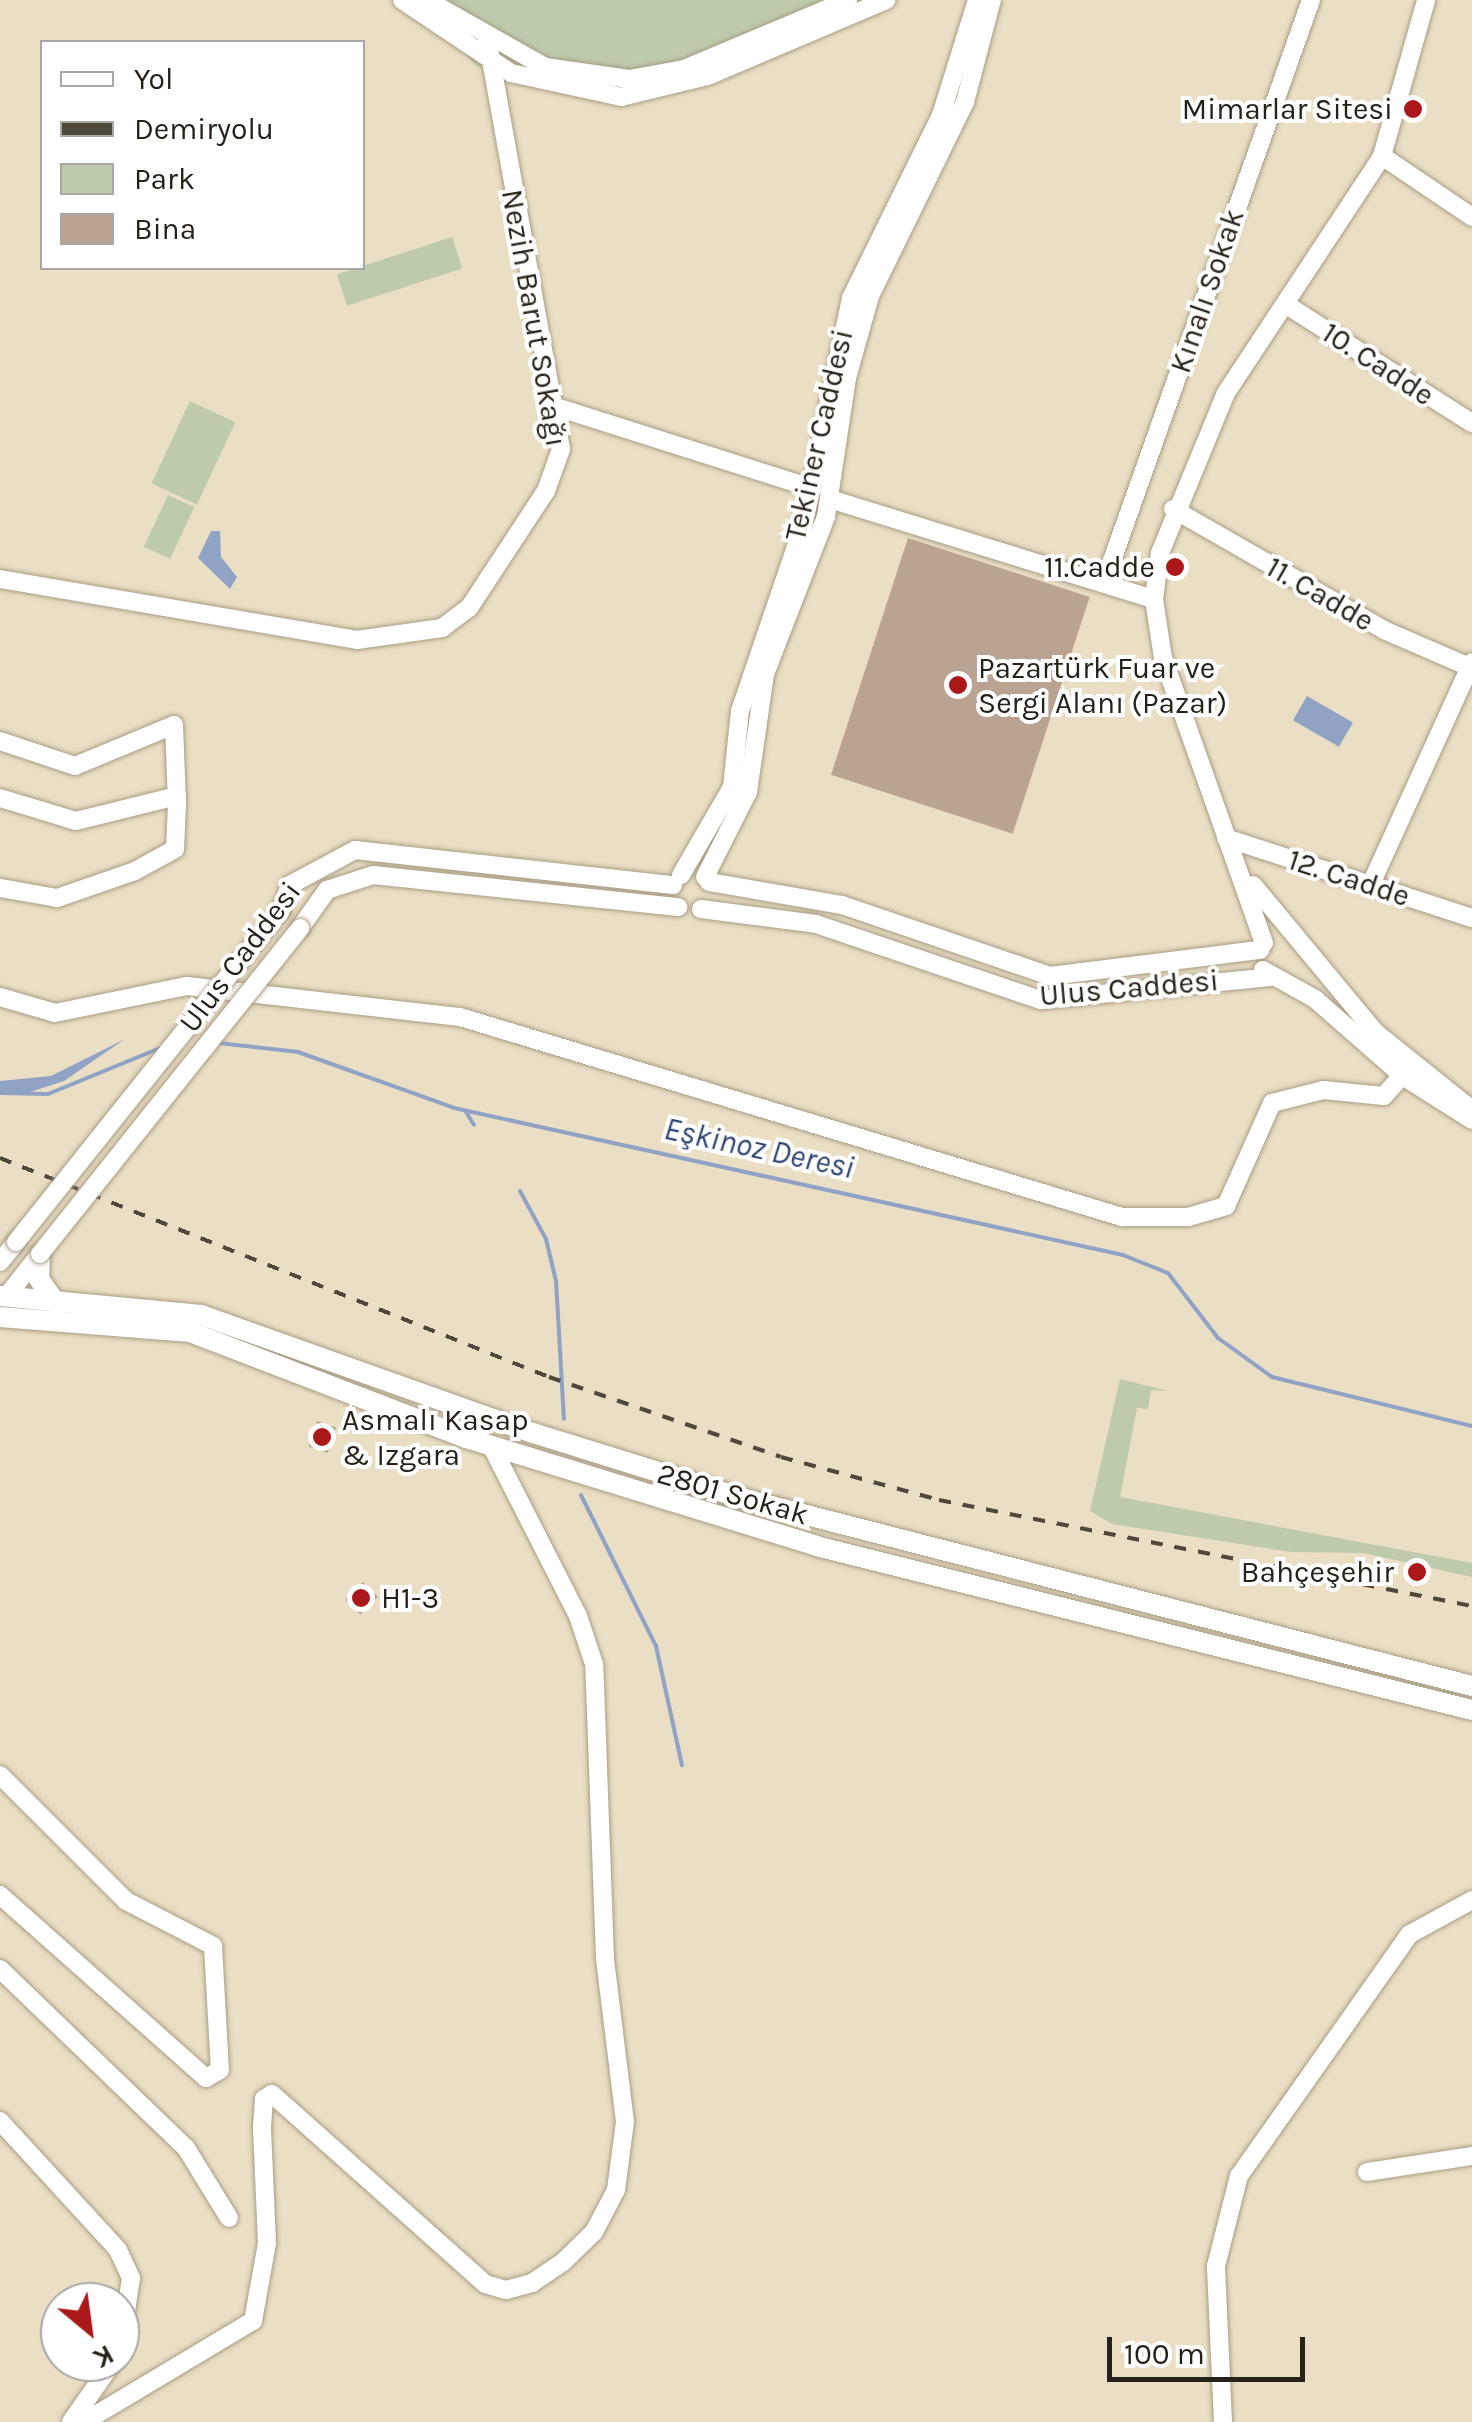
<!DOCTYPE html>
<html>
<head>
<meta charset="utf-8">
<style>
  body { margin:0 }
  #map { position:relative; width:1472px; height:2422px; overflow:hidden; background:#eadec4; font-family:Karla,sans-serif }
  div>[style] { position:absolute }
  .green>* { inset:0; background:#bdcbac; transform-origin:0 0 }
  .water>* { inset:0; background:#90a3c5; transform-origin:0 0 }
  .stream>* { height:4px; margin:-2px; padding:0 2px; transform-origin:2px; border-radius:2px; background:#90a3c5 }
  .building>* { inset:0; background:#bba392; transform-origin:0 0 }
  .roads { filter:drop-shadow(0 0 2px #a89d84) drop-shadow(0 0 2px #a89d84) }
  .minor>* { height:18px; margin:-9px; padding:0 9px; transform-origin:9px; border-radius:9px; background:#fff }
  .major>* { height:20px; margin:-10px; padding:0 10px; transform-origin:10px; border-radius:10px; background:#fff }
  .rail>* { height:4px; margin-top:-2px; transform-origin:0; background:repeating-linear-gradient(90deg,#4f493c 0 12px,transparent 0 24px) }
  .bridges { filter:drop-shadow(0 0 2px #a89d84) drop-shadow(0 0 2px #a89d84) }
  .minor-bridge>* { height:18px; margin:-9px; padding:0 9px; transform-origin:9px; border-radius:9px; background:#fff }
  .dots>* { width:28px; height:28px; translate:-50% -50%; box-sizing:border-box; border:5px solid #fff; border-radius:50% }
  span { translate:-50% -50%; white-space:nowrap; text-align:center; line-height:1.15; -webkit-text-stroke:8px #fff; paint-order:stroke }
  .poi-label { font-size:30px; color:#272219 }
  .right { translate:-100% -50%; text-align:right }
  .left { translate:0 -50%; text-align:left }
  .street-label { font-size:30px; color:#272219 }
  .water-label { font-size:32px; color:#2d4674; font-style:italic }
  .legend { position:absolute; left:40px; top:40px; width:325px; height:230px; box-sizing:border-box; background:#fff; border:2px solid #a9a7a3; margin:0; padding:12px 18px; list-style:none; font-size:30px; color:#272219 }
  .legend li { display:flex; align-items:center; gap:20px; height:50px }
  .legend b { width:50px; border:2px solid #a9a7a3 }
  .north { position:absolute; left:40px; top:2282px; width:100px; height:100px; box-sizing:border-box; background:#fff; border:2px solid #a9a7a3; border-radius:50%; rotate:151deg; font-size:28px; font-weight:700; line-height:40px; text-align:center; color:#272219 }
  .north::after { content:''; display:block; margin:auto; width:35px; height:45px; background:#ab1819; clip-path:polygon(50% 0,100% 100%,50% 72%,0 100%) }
  .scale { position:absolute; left:1107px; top:2337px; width:198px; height:45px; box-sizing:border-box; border:5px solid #272219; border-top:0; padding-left:12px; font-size:30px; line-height:35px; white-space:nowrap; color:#272219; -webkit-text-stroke:8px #fff; paint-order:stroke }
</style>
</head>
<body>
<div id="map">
  <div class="green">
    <i style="clip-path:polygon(417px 0,860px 0,671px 84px,598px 84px,476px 66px)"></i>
    <i style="left:452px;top:237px;width:33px;height:121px;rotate:72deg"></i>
    <i style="left:190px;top:401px;width:50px;height:91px;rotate:25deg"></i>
    <i style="left:168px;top:495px;width:29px;height:57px;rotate:25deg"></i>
    <i style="clip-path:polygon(1120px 1379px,1168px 1391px,1151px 1390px,1148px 1409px,1137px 1408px,1120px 1497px,1472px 1563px,1472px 1577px,1364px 1553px,1291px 1552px,1112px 1524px,1090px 1511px)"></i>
  </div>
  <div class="water">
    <i style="clip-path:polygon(211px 531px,220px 531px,221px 557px,237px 577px,230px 589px,198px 558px)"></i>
    <i style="left:1307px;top:696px;width:53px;height:28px;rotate:30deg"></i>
    <i style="clip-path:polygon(125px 1039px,64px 1081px,24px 1094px,0 1091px,0 1081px,51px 1076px)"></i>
  </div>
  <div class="stream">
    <i style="left:219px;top:1043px;width:80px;rotate:6.5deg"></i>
    <i style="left:298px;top:1052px;width:166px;rotate:19.7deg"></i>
    <i style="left:454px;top:1108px;width:685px;rotate:12.39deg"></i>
    <i style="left:1123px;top:1255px;width:48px;rotate:21.8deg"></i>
    <i style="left:1168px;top:1273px;width:82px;rotate:52.4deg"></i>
    <i style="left:1218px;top:1338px;width:67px;rotate:35.8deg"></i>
    <i style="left:1272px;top:1377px;width:206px;rotate:13.8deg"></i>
    <i style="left:0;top:1093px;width:48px;rotate:1.2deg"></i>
    <i style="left:48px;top:1094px;width:121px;rotate:-22.3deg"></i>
    <i style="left:466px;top:1112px;width:15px;rotate:58deg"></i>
    <i style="left:520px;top:1191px;width:55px;rotate:61.6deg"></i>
    <i style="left:546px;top:1239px;width:43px;rotate:76.6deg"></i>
    <i style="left:556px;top:1281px;width:138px;rotate:86.7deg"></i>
    <i style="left:581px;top:1495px;width:169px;rotate:63.6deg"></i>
    <i style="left:656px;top:1646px;width:122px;rotate:77.7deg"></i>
  </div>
  <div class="building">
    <i style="left:908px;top:538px;width:191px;height:249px;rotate:18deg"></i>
    <i style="left:317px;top:1421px;width:20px;height:27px;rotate:18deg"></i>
    <i style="left:363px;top:1582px;width:21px;height:25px;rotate:45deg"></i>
  </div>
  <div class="roads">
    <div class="minor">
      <i style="left:402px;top:0;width:131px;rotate:33.8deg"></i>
      <i style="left:511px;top:73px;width:113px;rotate:12.3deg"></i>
      <i style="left:621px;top:97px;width:89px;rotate:-13.6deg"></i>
      <i style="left:708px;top:76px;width:194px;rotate:-23.1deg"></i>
      <i style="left:427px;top:0;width:136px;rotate:29.6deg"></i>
      <i style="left:545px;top:67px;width:85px;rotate:8.1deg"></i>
      <i style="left:629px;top:79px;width:56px;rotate:-10.3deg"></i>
      <i style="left:684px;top:69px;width:178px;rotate:-22.8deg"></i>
      <i style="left:1382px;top:156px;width:109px;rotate:34.1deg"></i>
      <i style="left:1285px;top:304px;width:222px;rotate:32.5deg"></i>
      <i style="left:553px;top:406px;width:272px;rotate:17.6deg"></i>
      <i style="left:830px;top:499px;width:339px;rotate:17.2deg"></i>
      <i style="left:1173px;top:509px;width:243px;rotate:29.8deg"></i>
      <i style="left:1384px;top:630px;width:96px;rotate:23.4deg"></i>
      <i style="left:0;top:579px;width:362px;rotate:9.7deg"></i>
      <i style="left:357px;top:640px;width:86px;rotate:-8deg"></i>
      <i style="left:442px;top:628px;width:34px;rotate:-37deg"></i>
      <i style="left:469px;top:608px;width:140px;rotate:-56.7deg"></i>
      <i style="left:546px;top:491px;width:45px;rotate:-70.3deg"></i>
      <i style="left:561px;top:449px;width:417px;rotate:-100.2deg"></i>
      <i style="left:1104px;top:583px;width:619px;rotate:-70.45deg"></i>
      <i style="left:0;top:741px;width:79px;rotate:18.4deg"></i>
      <i style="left:75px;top:766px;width:107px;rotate:-22.5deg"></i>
      <i style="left:174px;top:725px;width:79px;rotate:87.8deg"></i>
      <i style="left:177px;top:804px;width:45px;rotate:92.5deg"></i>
      <i style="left:175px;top:849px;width:46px;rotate:151.2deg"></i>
      <i style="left:135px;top:871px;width:83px;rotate:160.9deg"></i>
      <i style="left:57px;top:898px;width:58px;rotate:-170deg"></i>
      <i style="left:0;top:798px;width:79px;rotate:16.8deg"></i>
      <i style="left:76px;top:821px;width:104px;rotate:-13.9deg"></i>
      <i style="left:1226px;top:838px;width:259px;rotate:18deg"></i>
      <i style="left:681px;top:875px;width:102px;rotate:-59.9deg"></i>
      <i style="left:732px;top:787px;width:76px;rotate:-84deg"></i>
      <i style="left:740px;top:711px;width:195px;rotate:-71.2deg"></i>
      <i style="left:803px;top:526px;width:233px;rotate:-78.1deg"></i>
      <i style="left:851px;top:298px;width:204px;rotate:-63.8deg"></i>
      <i style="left:941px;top:115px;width:121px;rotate:-72.6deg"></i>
      <i style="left:705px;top:877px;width:95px;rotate:-63.2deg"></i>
      <i style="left:748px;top:792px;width:119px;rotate:-81.8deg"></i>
      <i style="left:765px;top:674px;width:168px;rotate:-68.8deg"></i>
      <i style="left:826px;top:517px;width:141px;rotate:-81.4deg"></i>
      <i style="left:847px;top:378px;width:85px;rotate:-74.3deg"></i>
      <i style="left:870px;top:296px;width:216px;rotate:-63.9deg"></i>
      <i style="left:965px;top:102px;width:106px;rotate:-75.2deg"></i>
      <i style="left:709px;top:882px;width:135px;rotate:9.8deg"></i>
      <i style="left:842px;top:905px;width:220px;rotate:18.8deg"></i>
      <i style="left:1050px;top:976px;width:212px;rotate:-7.1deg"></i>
      <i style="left:1253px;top:885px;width:192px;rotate:50.3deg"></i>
      <i style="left:1376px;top:1033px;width:123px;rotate:38.7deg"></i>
      <i style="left:1370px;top:886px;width:246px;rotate:-65.5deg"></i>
      <i style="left:701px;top:909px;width:116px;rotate:7.4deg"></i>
      <i style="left:816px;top:924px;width:237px;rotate:18.7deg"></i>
      <i style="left:1041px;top:1000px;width:230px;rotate:-5.7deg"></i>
      <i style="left:281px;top:910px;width:27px;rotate:-70deg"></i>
      <i style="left:290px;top:885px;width:74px;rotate:-28.3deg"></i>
      <i style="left:355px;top:850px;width:320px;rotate:6.3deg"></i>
      <i style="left:300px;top:928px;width:47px;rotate:-54.6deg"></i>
      <i style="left:327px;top:890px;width:48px;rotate:-18.1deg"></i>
      <i style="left:373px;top:875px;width:307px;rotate:6deg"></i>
      <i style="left:1264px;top:943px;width:302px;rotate:-109.5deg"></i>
      <i style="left:1163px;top:658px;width:60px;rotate:-98.7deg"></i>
      <i style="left:1154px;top:599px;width:46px;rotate:-82.6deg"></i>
      <i style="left:1160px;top:553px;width:173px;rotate:-67.6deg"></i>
      <i style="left:1226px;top:393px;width:284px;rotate:-56.6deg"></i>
      <i style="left:1382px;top:156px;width:162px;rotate:-74.2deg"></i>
      <i style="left:1263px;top:970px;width:60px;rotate:29.1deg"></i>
      <i style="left:1315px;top:999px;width:118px;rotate:41.2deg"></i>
      <i style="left:1404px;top:1077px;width:80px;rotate:32.3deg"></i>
      <i style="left:0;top:997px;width:57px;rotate:16.2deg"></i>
      <i style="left:55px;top:1013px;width:135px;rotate:-11.6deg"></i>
      <i style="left:187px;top:986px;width:275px;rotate:6.5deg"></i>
      <i style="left:460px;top:1017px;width:692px;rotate:16.81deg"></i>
      <i style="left:1122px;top:1217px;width:66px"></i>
      <i style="left:1188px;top:1217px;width:40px;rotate:-16deg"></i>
      <i style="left:1226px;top:1206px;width:113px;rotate:-65.9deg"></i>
      <i style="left:1272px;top:1103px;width:53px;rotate:-14.3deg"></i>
      <i style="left:1323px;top:1090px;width:61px;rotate:5.6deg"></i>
      <i style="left:1384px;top:1096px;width:43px;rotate:-48.8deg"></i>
      <i style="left:0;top:1262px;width:26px;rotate:-51deg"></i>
      <i style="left:6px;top:1297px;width:55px;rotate:-51.7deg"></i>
      <i style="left:0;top:1775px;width:178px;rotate:45deg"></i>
      <i style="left:126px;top:1901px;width:98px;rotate:27.3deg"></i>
      <i style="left:213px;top:1946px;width:124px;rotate:86.8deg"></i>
      <i style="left:220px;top:2070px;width:16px;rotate:150deg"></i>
      <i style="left:206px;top:2078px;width:276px;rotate:-138.4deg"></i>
      <i style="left:0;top:1969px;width:258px;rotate:43.9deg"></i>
      <i style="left:186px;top:2148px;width:82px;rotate:58.4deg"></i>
      <i style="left:0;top:2121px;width:175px;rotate:47.5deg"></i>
      <i style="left:118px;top:2250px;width:31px;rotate:65deg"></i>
      <i style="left:131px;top:2278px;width:74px;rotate:98.6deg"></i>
      <i style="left:1367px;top:2172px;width:106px;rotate:-8.7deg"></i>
      <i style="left:71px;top:2422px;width:73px;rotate:-55deg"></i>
      <i style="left:84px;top:2422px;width:197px;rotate:-30.9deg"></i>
      <i style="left:253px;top:2321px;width:79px;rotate:-79.8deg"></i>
      <i style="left:267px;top:2243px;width:116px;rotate:-92.5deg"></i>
      <i style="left:262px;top:2127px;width:28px;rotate:-86deg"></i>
      <i style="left:264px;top:2099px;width:9px;rotate:-32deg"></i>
      <i style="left:272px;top:2094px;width:285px;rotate:41.7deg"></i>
      <i style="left:485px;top:2284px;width:22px;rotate:16deg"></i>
      <i style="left:506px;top:2290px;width:27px;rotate:-15deg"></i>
      <i style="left:532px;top:2283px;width:37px;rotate:-34deg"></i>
      <i style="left:563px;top:2262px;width:43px;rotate:-44.1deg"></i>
      <i style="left:594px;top:2232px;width:47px;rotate:-62.4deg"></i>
      <i style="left:616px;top:2190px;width:69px;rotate:-82.5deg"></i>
      <i style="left:625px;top:2122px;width:165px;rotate:-97deg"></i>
      <i style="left:605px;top:1958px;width:294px;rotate:-92.1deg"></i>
      <i style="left:594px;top:1664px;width:51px;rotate:-108.4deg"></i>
      <i style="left:578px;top:1616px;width:190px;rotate:-117deg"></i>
      <i style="left:1223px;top:2422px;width:156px;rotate:-92.6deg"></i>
      <i style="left:1216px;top:2266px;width:93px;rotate:-75.7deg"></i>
      <i style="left:1239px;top:2176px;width:296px;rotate:-54.8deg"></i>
      <i style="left:1410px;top:1934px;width:71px;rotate:-28.7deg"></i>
    </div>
    <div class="major">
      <i style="left:40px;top:1254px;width:25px;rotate:92deg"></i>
      <i style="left:39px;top:1279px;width:29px;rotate:55deg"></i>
      <i style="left:0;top:1296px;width:202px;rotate:5.4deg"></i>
      <i style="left:201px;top:1315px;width:352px;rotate:19.6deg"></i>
      <i style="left:533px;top:1433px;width:225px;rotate:17.3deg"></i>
      <i style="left:748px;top:1500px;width:748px;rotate:14.41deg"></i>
      <i style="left:0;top:1317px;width:191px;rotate:4.5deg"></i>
      <i style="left:190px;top:1332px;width:296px;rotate:21deg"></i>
      <i style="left:466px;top:1438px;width:366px;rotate:17.1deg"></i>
      <i style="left:816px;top:1546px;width:676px;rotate:14.04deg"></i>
    </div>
  </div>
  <div class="rail">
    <i style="left:0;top:1158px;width:591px;rotate:21.75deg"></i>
    <i style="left:549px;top:1377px;width:245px;rotate:19deg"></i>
    <i style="left:781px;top:1457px;width:164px;rotate:15.2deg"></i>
    <i style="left:939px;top:1500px;width:543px;rotate:11.25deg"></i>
  </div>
  <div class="bridges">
    <div class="minor-bridge">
      <i style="left:16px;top:1242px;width:425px;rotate:-51.4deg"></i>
      <i style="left:40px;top:1254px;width:417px;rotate:-51.4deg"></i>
    </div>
  </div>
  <div class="dots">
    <i style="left:1413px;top:109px;background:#ab1819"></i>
    <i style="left:1175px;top:567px;background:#ab1819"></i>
    <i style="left:958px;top:685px;background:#ab1819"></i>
    <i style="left:322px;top:1437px;background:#ab1819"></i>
    <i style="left:1417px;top:1572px;background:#ab1819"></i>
    <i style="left:361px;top:1598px;background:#ab1819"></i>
  </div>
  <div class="poi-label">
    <span class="right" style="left:1393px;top:109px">Mimarlar Sitesi</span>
    <span class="right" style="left:1155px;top:567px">11.Cadde</span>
    <span class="left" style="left:978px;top:685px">Pazartürk Fuar ve<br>Sergi Alanı (Pazar)</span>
    <span class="left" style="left:342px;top:1437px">Asmalı Kasap<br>&amp; Izgara</span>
    <span class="right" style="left:1394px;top:1572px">Bahçeşehir</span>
    <span class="left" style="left:381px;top:1598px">H1-3</span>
  </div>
  <div class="street-label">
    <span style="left:1207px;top:291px;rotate:-71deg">Kınalı Sokak</span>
    <span style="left:534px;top:318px;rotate:80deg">Nezih Barut Sokağı</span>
    <span style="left:1378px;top:364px;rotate:33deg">10. Cadde</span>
    <span style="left:819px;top:435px;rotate:-77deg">Tekiner Caddesi</span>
    <span style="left:1320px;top:594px;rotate:30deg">11. Cadde</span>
    <span style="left:1349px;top:878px;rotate:18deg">12. Cadde</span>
    <span style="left:240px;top:957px;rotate:-53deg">Ulus Caddesi</span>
    <span style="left:1129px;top:988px;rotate:-5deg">Ulus Caddesi</span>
    <span style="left:733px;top:1494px;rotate:16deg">2801 Sokak</span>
  </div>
  <div class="water-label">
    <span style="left:759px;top:1149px;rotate:12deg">Eşkinoz Deresi</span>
  </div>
  <ul class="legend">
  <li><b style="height:12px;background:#fff"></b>Yol</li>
  <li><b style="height:12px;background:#4f493c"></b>Demiryolu</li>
  <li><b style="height:28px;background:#bdcbac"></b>Park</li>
  <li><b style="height:28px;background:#bba392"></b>Bina</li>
  </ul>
  <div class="north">K</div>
  <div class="scale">100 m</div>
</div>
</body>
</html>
